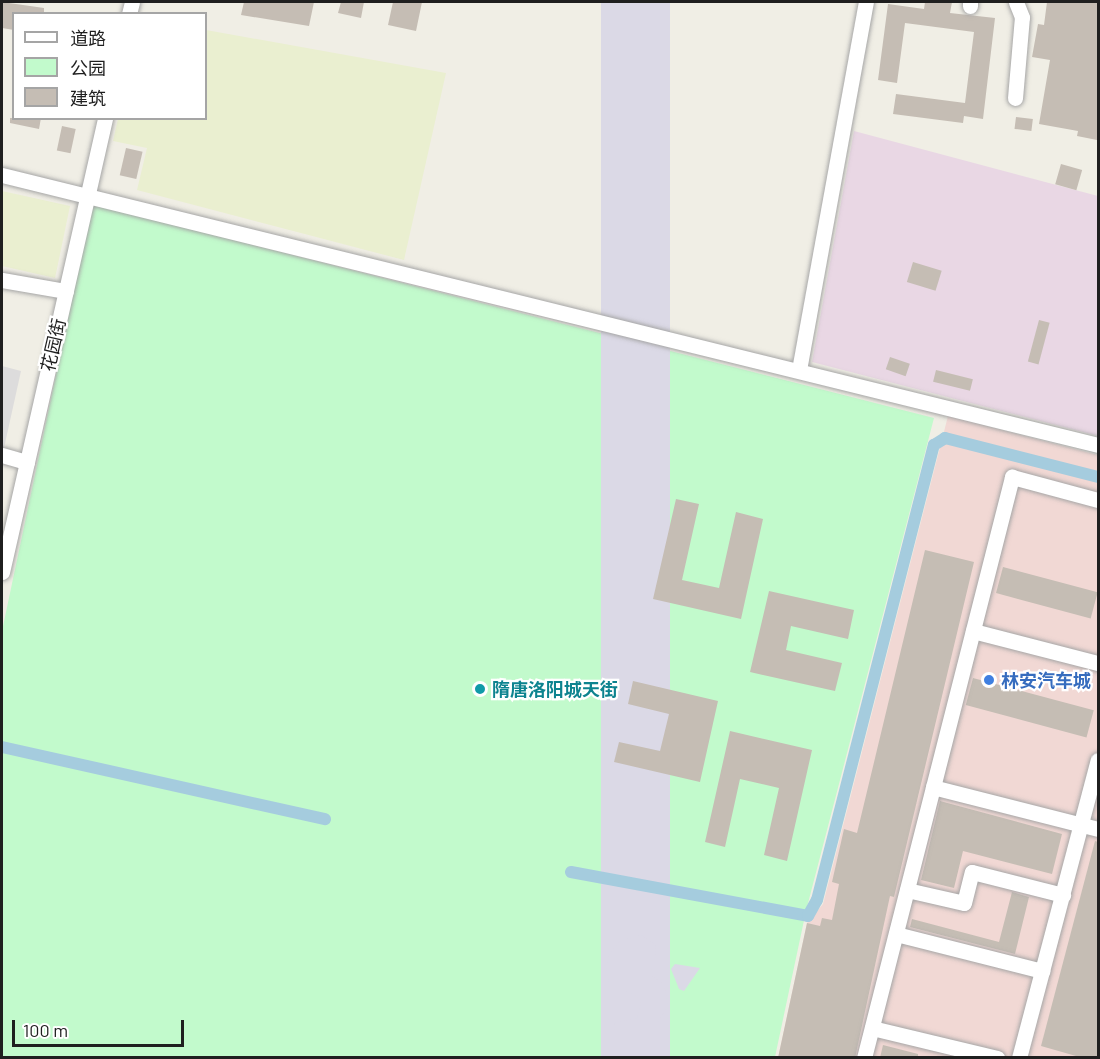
<!DOCTYPE html>
<html>
<head>
<meta charset="utf-8">
<style>
  body { margin:0 }
  #map { position:relative; width:1100px; height:1059px; overflow:hidden; background:#f0eee5; font-family:Barlow,"Noto Sans SC",sans-serif }
  div>[style] { position:absolute }
  .residential>* { inset:0; background:#dddcdc }
  .commercial>* { inset:0; background:#f1d8d4 }
  .industrial>* { inset:0; background:#e9d7e4 }
  .farmland>* { inset:0; background:#eaefd0 }
  .park>* { inset:0; background:#c2facc }
  .plaza>* { inset:0; background:#dbd9e6; transform-origin:0 0 }
  .canal>* { height:12px; margin:-6px; padding:0 6px; transform-origin:6px; border-radius:6px; background:#a5ccde }
  .building>* { inset:0; background:#c5bdb4; transform-origin:0 0 }
  .roads { filter:drop-shadow(0 0 2px #a6a6a6) drop-shadow(0 0 2px #a6a6a6) }
  .minor>* { height:15px; margin:-7.5px; padding:0 7.5px; transform-origin:7.5px; border-radius:7.5px; background:#fff }
  .dots>* { width:16px; height:16px; translate:-50% -50%; box-sizing:border-box; border:3px solid #fff; border-radius:50% }
  span { translate:-50% -50%; white-space:nowrap; text-align:center; line-height:1.15; -webkit-text-stroke:4.5px #fff; paint-order:stroke }
  .street-label { font-size:18px; color:#1f1f1f }
  .shop-label { font-size:18px; color:#366cbe; font-weight:700 }
  .left { translate:0 -50%; text-align:left }
  .culture-label { font-size:18px; color:#0d838f; font-weight:700 }
  .frame { position:absolute; inset:0; border:3px solid #1f1f1f; pointer-events:none }
  .legend { position:absolute; left:12px; top:12px; width:195px; height:108px; box-sizing:border-box; background:#fff; border:2px solid #a5a5a5; margin:0; padding:8px 10px; list-style:none; font-size:18px; color:#1f1f1f }
  .legend li { display:flex; align-items:center; gap:12px; height:30px }
  .legend b { width:30px; border:2px solid #a5a5a5 }
  .scale { position:absolute; left:12px; top:1020px; width:172px; height:27px; box-sizing:border-box; border:3px solid #1f1f1f; border-top:0; padding-left:8px; font-size:18px; line-height:21px; white-space:nowrap; color:#1f1f1f; -webkit-text-stroke:4px #fff; paint-order:stroke }
</style>
</head>
<body>
<div id="map">
  <div class="residential">
    <i style="clip-path:polygon(2px 366px,21px 371px,4px 448px,2px 448px)"></i>
  </div>
  <div class="commercial">
    <i style="clip-path:polygon(948px 416px,1098px 455px,1098px 1057px,778px 1058px,807px 923px,823px 904px)"></i>
  </div>
  <div class="industrial">
    <i style="clip-path:polygon(854px 131px,1098px 196px,1098px 436px,812px 362px)"></i>
  </div>
  <div class="farmland">
    <i style="clip-path:polygon(206px 30px,446px 73px,404px 260px,137px 190px,147px 148px,113px 141px,118px 119px,206px 118px)"></i>
    <i style="clip-path:polygon(2px 191px,70px 206px,55px 278px,2px 266px)"></i>
  </div>
  <div class="park">
    <i style="clip-path:polygon(92px 204px,934px 418px,806px 911px,775px 1057px,2px 1058px,2px 631px)"></i>
  </div>
  <div class="plaza">
    <i style="left:601px;top:2px;width:69px;height:1083px"></i>
    <i style="clip-path:polygon(642px 935px,655px 945px,656px 954px,650px 974px,664px 985px,668px 1004px,656px 1027px,638px 1036px,624px 1036px,615px 1033px,614px 1023px,637px 1018px,641px 1004px,635px 994px,610px 988px,606px 966px,610px 953px,620px 941px)"></i>
    <i style="clip-path:polygon(675px 964px,700px 968px,684px 991px,679px 989px,671px 969px)"></i>
  </div>
  <div class="canal">
    <i style="left:2px;top:747px;width:331px;rotate:12.6deg"></i>
    <i style="left:571px;top:872px;width:241px;rotate:10.5deg"></i>
    <i style="left:808px;top:916px;width:18px;rotate:-61deg"></i>
    <i style="left:817px;top:900px;width:470px;rotate:-75.6deg"></i>
    <i style="left:934px;top:445px;width:13px;rotate:-32deg"></i>
    <i style="left:945px;top:438px;width:158px;rotate:14.3deg"></i>
  </div>
  <div class="building">
    <i style="clip-path:polygon(2px 2px,44px 8px,44px 14px,14px 14px,14px 30px,2px 28px)"></i>
    <i style="clip-path:polygon(244px 2px,314px 2px,309px 26px,241px 15px)"></i>
    <i style="clip-path:polygon(341px 2px,364px 2px,361px 18px,338px 13px)"></i>
    <i style="clip-path:polygon(393px 2px,422px 2px,416px 31px,388px 25px)"></i>
    <i style="clip-path:polygon(925px 2px,952px 2px,950px 13px,995px 18px,983px 119px,964px 116px,963px 123px,893px 114px,896px 94px,965px 103px,974px 32px,905px 23px,897px 83px,878px 80px,888px 4px,924px 9px)"></i>
    <i style="clip-path:polygon(1047px 2px,1098px 2px,1097px 140px,1077px 136px,1078px 131px,1039px 124px,1050px 60px,1032px 57px,1038px 24px,1044px 25px)"></i>
    <i style="left:1016px;top:117px;width:17px;height:12px;rotate:7deg"></i>
    <i style="clip-path:polygon(10px 118px,41px 118px,39px 129px,10px 123px)"></i>
    <i style="left:62px;top:126px;width:14px;height:25px;rotate:12deg"></i>
    <i style="left:126px;top:148px;width:17px;height:28px;rotate:13deg"></i>
    <i style="left:1061px;top:164px;width:22px;height:21px;rotate:16deg"></i>
    <i style="left:913px;top:262px;width:30px;height:21px;rotate:17deg"></i>
    <i style="left:1039px;top:320px;width:11px;height:43px;rotate:15deg"></i>
    <i style="left:890px;top:357px;width:21px;height:13px;rotate:19deg"></i>
    <i style="left:936px;top:370px;width:38px;height:12px;rotate:14deg"></i>
    <i style="clip-path:polygon(676px 499px,699px 504px,682px 580px,719px 588px,736px 512px,763px 519px,741px 619px,653px 599px)"></i>
    <i style="clip-path:polygon(925px 550px,974px 562px,894px 897px,890px 896px,855px 1058px,778px 1058px,807px 923px,820px 926px,822px 918px,832px 920px,839px 884px,832px 882px,844px 829px,857px 833px)"></i>
    <i style="left:1003px;top:567px;width:98px;height:27px;rotate:15deg"></i>
    <i style="clip-path:polygon(769px 591px,854px 610px,848px 639px,791px 626px,786px 650px,842px 663px,835px 691px,750px 672px)"></i>
    <i style="left:973px;top:678px;width:125px;height:28px;rotate:15deg"></i>
    <i style="clip-path:polygon(633px 681px,718px 701px,700px 782px,614px 762px,619px 742px,660px 751px,669px 714px,628px 704px)"></i>
    <i style="clip-path:polygon(730px 731px,812px 750px,787px 861px,764px 855px,779px 788px,740px 779px,725px 847px,705px 842px)"></i>
    <i style="clip-path:polygon(940px 801px,1062px 834px,1052px 874px,963px 851px,954px 888px,921px 880px)"></i>
    <i style="clip-path:polygon(1095px 841px,1098px 842px,1098px 1058px,1083px 1058px,1041px 1046px)"></i>
    <i style="clip-path:polygon(1012px 892px,1029px 897px,1015px 954px,910px 927px,912px 919px,999px 942px)"></i>
    <i style="clip-path:polygon(883px 1045px,918px 1054px,918px 1058px,880px 1058px)"></i>
  </div>
  <div class="roads">
    <div class="minor">
      <i style="left:970px;top:6px;width:4px;rotate:-90deg"></i>
      <i style="left:129px;top:14px;width:12px;rotate:-76deg"></i>
      <i style="left:1015px;top:98px;width:81px;rotate:-85.1deg"></i>
      <i style="left:1022px;top:17px;width:16px;rotate:-112deg"></i>
      <i style="left:2px;top:175px;width:1129px;rotate:13.84deg"></i>
      <i style="left:2px;top:280px;width:65px;rotate:9.8deg"></i>
      <i style="left:799px;top:370px;width:374px;rotate:-79.7deg"></i>
      <i style="left:2px;top:455px;width:26px;rotate:16deg"></i>
      <i style="left:2px;top:572px;width:466px;rotate:-77.2deg"></i>
      <i style="left:973px;top:631px;width:129px;rotate:14.4deg"></i>
      <i style="left:933px;top:787px;width:170px;rotate:14.3deg"></i>
      <i style="left:907px;top:890px;width:58px;rotate:12.8deg"></i>
      <i style="left:964px;top:903px;width:32px;rotate:-76deg"></i>
      <i style="left:972px;top:872px;width:94px;rotate:14.2deg"></i>
      <i style="left:896px;top:934px;width:151px;rotate:14.2deg"></i>
      <i style="left:872px;top:1028px;width:129px;rotate:13.5deg"></i>
      <i style="left:864px;top:1058px;width:600px;rotate:-75.71deg"></i>
      <i style="left:1012px;top:477px;width:89px;rotate:15deg"></i>
      <i style="left:1019px;top:1058px;width:308px;rotate:-75.2deg"></i>
    </div>
  </div>
  <div class="dots">
    <i style="left:989px;top:680px;background:#3f7fe0"></i>
    <i style="left:480px;top:689px;background:#0f9aa8"></i>
  </div>
  <div class="street-label">
    <span style="left:53px;top:345px;rotate:-77deg">花园街</span>
  </div>
  <div class="shop-label">
    <span class="left" style="left:1001px;top:680px">林安汽车城</span>
  </div>
  <div class="culture-label">
    <span class="left" style="left:492px;top:689px">隋唐洛阳城天街</span>
  </div>
  <div class="frame"></div>
  <ul class="legend">
  <li><b style="height:8px;background:#fff"></b>道路</li>
  <li><b style="height:16px;background:#c2facc"></b>公园</li>
  <li><b style="height:16px;background:#c5bdb4"></b>建筑</li>
  </ul>
  <div class="scale">100 m</div>
</div>
</body>
</html>
